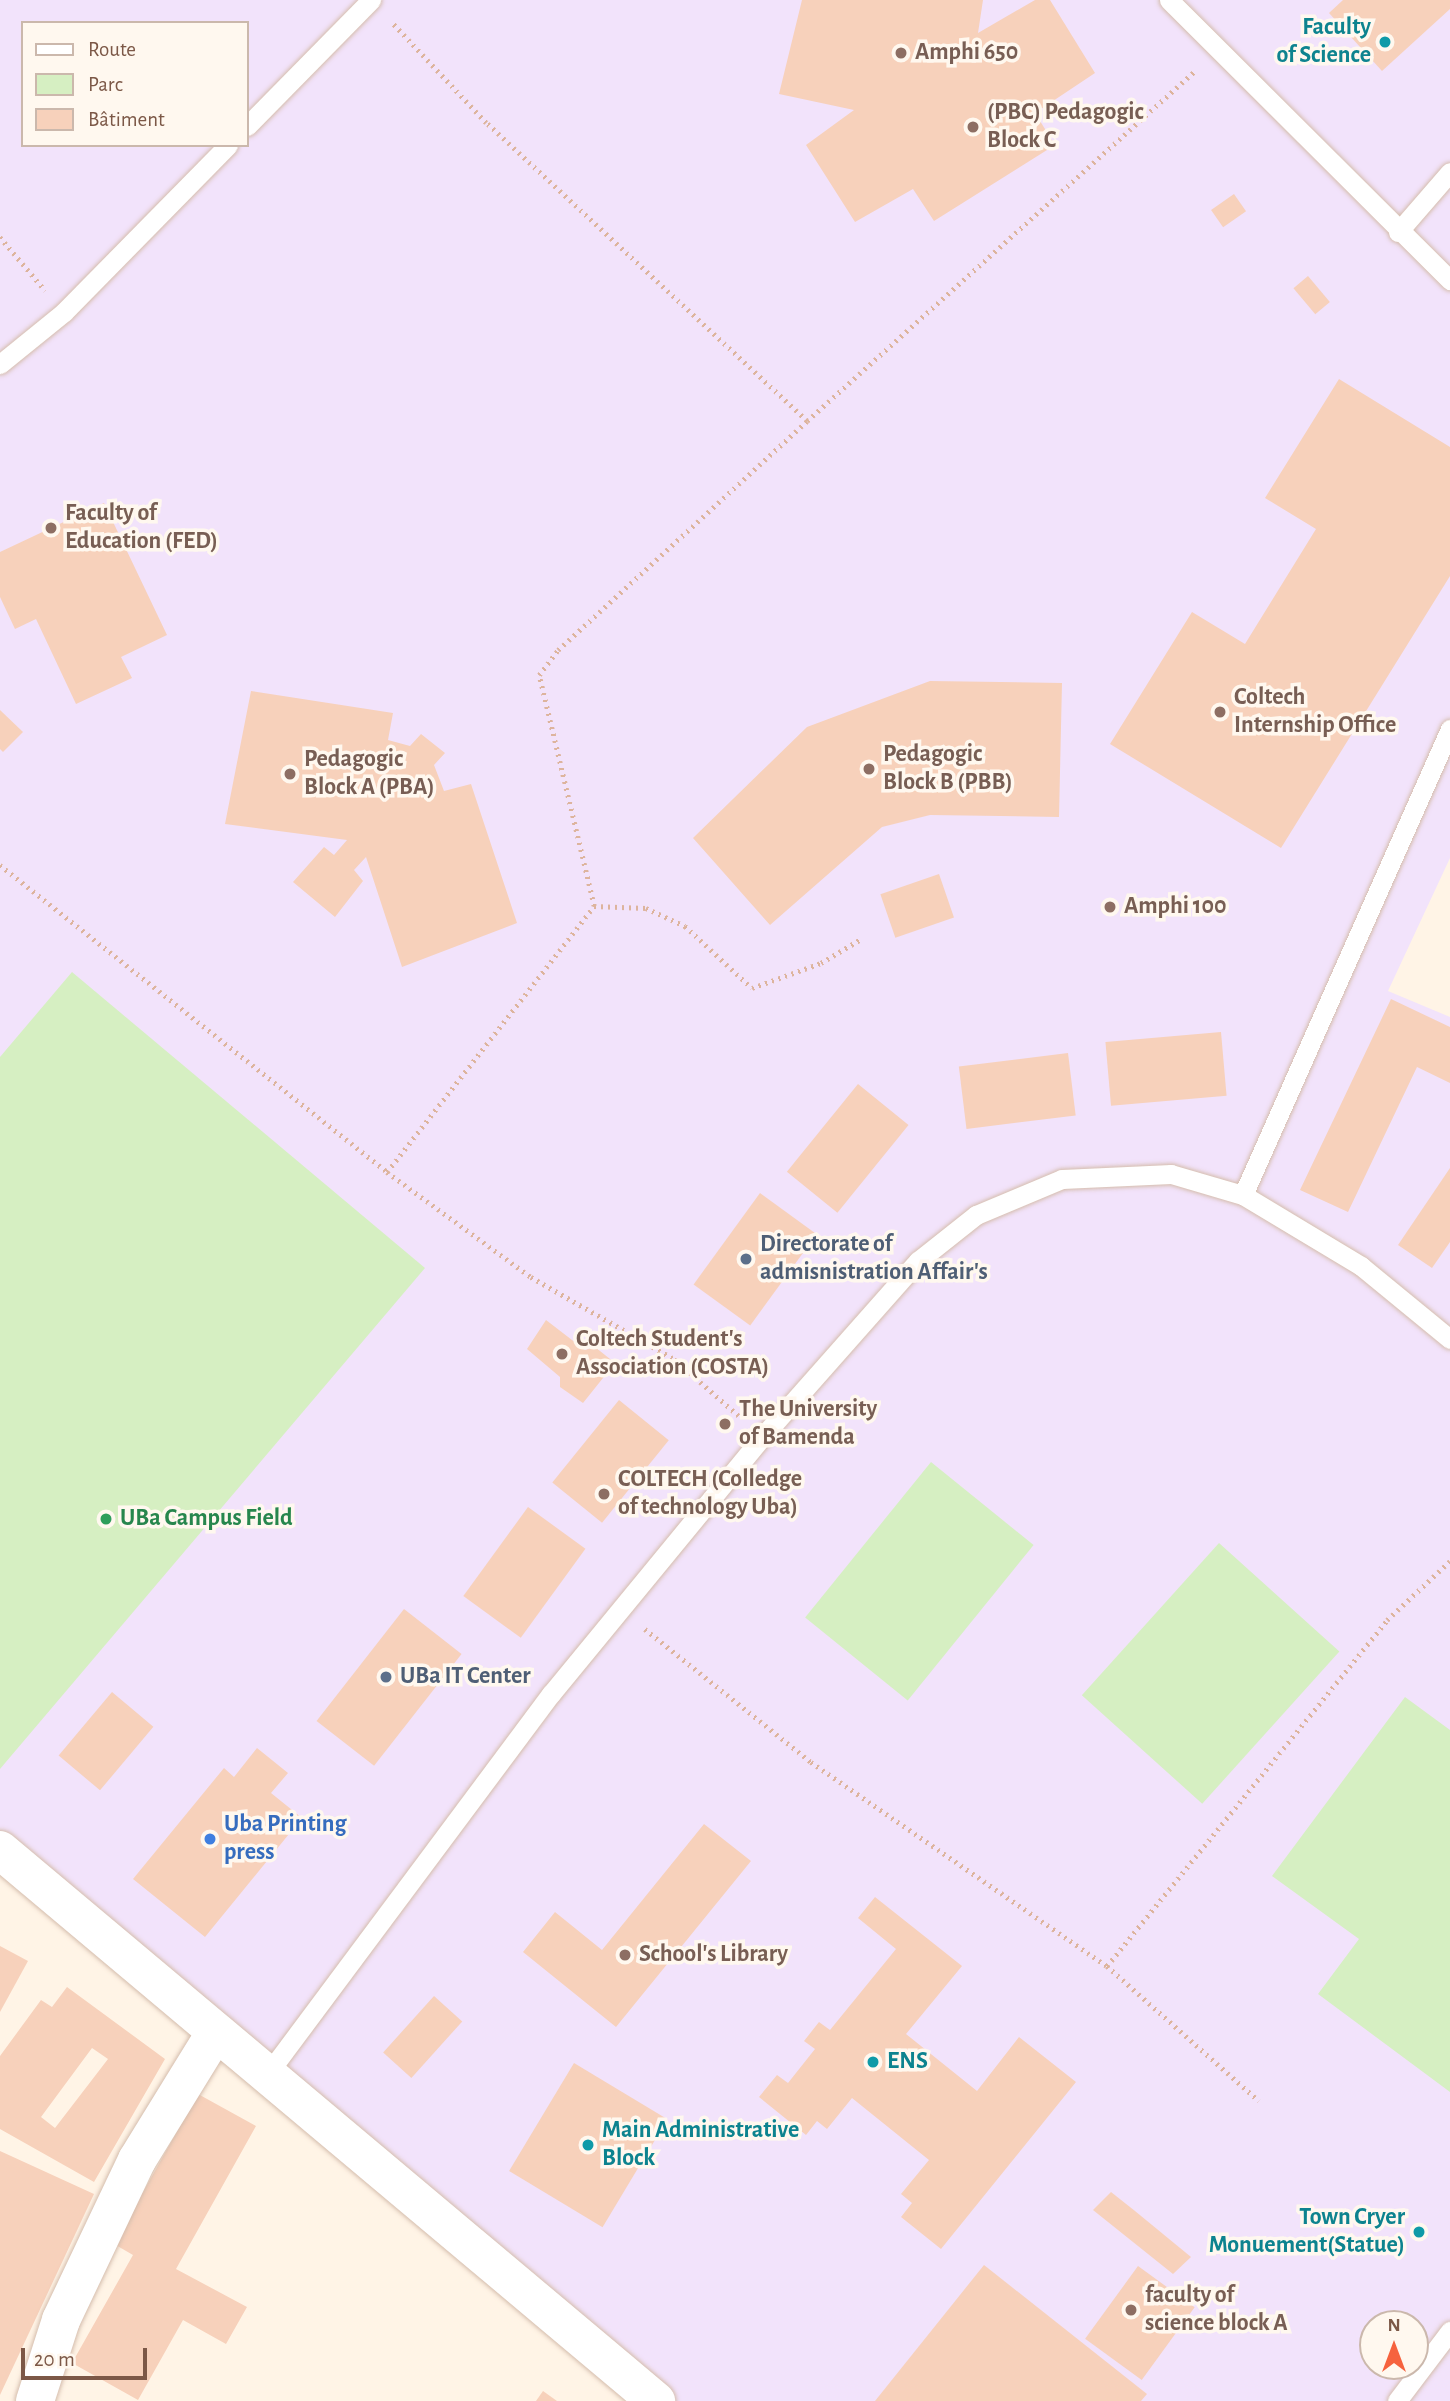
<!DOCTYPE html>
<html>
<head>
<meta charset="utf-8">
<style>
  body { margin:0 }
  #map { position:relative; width:1450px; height:2401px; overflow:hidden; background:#fff4e6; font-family:"Alegreya Sans",sans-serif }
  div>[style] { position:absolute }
  .education>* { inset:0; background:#f2e3fb }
  .green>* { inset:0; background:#d6efc2; transform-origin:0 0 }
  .building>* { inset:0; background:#f7d1bb; transform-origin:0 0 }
  .path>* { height:4.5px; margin-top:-2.25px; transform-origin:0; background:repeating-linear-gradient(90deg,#ddb49d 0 2px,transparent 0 7px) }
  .roads { filter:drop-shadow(0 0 2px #d5bdad) drop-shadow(0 0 2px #d5bdad) }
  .lane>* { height:19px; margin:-9.5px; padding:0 9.5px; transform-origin:9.5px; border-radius:9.5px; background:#fff }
  .street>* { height:38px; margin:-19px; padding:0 19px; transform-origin:19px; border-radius:19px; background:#fff }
  .secondary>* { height:38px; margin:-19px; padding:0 19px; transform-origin:19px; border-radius:19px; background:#fff }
  .dots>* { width:19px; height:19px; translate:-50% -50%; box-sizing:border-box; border:4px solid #fff8ef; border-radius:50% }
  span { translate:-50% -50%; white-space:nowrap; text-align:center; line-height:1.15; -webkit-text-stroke:7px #fff8ef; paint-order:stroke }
  .culture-label { font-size:24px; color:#0d838f; font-weight:700 }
  .right { translate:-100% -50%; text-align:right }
  .left { translate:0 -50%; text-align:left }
  .education-label { font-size:24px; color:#785e54; font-weight:700 }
  .service-label { font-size:24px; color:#4e5e75; font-weight:700 }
  .leisure-label { font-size:24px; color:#27864d; font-weight:700 }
  .shop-label { font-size:24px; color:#366cbe; font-weight:700 }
  .legend { position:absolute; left:21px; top:21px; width:228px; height:126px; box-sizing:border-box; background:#fff8ef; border:2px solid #cbb8ac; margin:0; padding:9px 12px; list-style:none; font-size:21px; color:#7c5847 }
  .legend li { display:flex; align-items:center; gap:14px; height:35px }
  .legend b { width:35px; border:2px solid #cbb8ac }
  .north { position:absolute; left:1359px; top:2310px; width:70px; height:70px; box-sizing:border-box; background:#fff8ef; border:2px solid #cbb8ac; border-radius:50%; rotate:0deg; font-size:19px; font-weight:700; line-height:28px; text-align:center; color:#7c5847 }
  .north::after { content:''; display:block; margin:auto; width:24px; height:32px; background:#f6623e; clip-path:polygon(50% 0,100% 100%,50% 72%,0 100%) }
  .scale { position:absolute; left:21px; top:2348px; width:126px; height:32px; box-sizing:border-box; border:4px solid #7c5847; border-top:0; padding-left:9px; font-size:21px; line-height:24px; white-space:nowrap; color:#7c5847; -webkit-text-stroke:5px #fff8ef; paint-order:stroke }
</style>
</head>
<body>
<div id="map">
  <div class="education">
    <i style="clip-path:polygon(evenodd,0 0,1450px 0,1450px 858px,1388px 991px,1450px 1017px,1450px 2401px,675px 2401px,0 1832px,0 0,23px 23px,247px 23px,247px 145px,23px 145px,23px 23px,0 0,1373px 2324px,1415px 2324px,1415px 2366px,1373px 2366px,1373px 2324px)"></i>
  </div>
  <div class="green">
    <i style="clip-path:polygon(72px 972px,425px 1268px,0 1769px,0 1057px)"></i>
    <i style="left:931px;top:1462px;width:132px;height:200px;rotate:39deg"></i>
    <i style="left:1219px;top:1543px;width:162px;height:205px;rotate:42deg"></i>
    <i style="clip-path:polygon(1405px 1697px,1450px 1730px,1450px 2092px,1318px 1994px,1359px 1939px,1272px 1876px)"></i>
  </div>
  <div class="building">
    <i style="clip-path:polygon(802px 0,983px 0,978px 33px,1035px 0,1050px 0,1095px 73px,1035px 113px,1055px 145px,934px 221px,913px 189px,855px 222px,806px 145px,854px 110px,779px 94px)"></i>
    <i style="clip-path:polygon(1343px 0,1450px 0,1450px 9px,1382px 71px,1329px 13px)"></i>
    <i style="left:1234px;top:194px;width:21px;height:28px;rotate:55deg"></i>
    <i style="left:1308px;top:276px;width:34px;height:19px;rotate:50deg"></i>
    <i style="clip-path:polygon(1339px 379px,1450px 447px,1450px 576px,1281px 848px,1110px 744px,1192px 612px,1245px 644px,1316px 529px,1265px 498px)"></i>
    <i style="clip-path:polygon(104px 503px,167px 635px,121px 657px,132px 678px,76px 704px,36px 619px,15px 629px,0 597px,0 552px)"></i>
    <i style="clip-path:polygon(930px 681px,1062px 683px,1059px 817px,930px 815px,882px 827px,770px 925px,693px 838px,807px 727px)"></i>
    <i style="clip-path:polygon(251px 691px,393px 713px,388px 740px,410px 746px,421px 734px,445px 753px,434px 765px,444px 791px,471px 784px,517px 923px,402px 967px,366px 857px,354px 870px,363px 881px,335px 917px,293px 882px,324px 847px,334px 855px,347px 840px,225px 824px)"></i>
    <i style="clip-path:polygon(0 710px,23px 732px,3px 752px,0 749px)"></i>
    <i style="left:939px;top:874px;width:46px;height:62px;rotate:71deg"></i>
    <i style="clip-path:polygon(1391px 999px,1450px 1027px,1450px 1083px,1417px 1067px,1348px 1212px,1300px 1190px)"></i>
    <i style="left:1221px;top:1032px;width:64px;height:116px;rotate:85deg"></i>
    <i style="left:1068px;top:1053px;width:63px;height:110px;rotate:83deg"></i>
    <i style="left:858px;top:1084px;width:65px;height:113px;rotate:39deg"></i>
    <i style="clip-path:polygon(1450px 1168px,1450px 1242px,1432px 1268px,1398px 1245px)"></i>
    <i style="left:760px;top:1193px;width:70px;height:113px;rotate:36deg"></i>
    <i style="clip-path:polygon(546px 1320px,585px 1350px,595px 1347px,615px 1363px,583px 1403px,560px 1387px,560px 1377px,527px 1349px)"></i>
    <i style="left:619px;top:1400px;width:64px;height:106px;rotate:39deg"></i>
    <i style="left:528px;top:1507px;width:71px;height:110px;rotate:36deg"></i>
    <i style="left:404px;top:1609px;width:73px;height:142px;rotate:38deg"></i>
    <i style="left:112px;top:1692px;width:54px;height:83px;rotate:40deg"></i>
    <i style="clip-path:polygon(257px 1748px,288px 1773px,271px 1793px,302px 1818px,205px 1937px,133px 1879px,224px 1768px,234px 1777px)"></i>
    <i style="clip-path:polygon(704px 1824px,751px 1861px,616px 2027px,523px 1952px,555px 1912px,602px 1950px)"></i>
    <i style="clip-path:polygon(875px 1897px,962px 1966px,906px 2034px,977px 2091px,1019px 2037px,1076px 2082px,941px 2249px,901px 2217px,912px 2203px,901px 2194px,929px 2160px,852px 2098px,827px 2129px,817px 2121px,806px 2135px,759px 2097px,777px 2075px,788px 2083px,815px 2049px,804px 2041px,819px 2022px,830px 2030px,896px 1949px,858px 1918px)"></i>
    <i style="clip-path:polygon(0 1946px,28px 1961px,0 2012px)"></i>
    <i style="clip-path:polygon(evenodd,67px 1987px,165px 2059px,94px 2182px,0 2129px,0 2056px,41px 2000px,52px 2007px,67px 1987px,92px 2048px,108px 2059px,55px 2128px,41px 2117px,92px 2048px)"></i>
    <i style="left:434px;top:1996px;width:38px;height:76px;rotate:42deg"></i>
    <i style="left:574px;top:2063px;width:109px;height:126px;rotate:31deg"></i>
    <i style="clip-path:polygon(198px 2094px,256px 2126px,176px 2269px,247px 2307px,226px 2344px,183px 2320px,138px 2400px,72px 2363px,133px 2255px,114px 2244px)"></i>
    <i style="clip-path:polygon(0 2151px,94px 2194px,0 2395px)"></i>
    <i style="clip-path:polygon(1111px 2192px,1135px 2211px,1191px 2257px,1173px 2274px,1093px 2210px)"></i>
    <i style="clip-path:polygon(984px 2265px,1147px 2394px,1141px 2401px,875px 2401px)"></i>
    <i style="left:1138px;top:2266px;width:70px;height:90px;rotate:36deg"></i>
    <i style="clip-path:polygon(543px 2391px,557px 2401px,536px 2401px)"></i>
  </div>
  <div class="path">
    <i style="left:0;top:237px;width:70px;rotate:49.7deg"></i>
    <i style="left:807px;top:421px;width:524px;rotate:-42.06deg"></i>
    <i style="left:0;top:865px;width:494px;rotate:38.4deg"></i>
    <i style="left:387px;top:1172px;width:178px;rotate:36.1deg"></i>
    <i style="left:531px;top:1277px;width:165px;rotate:29.8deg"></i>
    <i style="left:674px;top:1359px;width:86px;rotate:41.2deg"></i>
    <i style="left:594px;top:906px;width:52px;rotate:2.2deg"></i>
    <i style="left:646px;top:908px;width:43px;rotate:24.8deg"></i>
    <i style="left:685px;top:926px;width:91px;rotate:42.8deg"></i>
    <i style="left:752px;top:988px;width:73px;rotate:-19.9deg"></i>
    <i style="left:821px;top:963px;width:47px;rotate:-31deg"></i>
    <i style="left:387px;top:1172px;width:337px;rotate:-52.1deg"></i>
    <i style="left:594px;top:906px;width:237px;rotate:-103.4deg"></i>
    <i style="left:539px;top:675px;width:31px;rotate:-53deg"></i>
    <i style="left:558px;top:650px;width:338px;rotate:-42.6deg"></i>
    <i style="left:807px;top:421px;width:438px;rotate:-137.1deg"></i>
    <i style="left:486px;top:123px;width:139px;rotate:-133.2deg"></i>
    <i style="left:645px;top:1629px;width:213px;rotate:38.7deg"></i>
    <i style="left:811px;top:1762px;width:359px;rotate:34.6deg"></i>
    <i style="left:1107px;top:1966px;width:203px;rotate:41.6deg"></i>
    <i style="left:1107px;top:1966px;width:445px;rotate:-51deg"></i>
    <i style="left:1387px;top:1620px;width:86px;rotate:-43.1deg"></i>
  </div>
  <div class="roads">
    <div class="lane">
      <i style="left:1169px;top:0;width:397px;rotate:44.9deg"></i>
      <i style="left:247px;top:126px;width:177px;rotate:-45.5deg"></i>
      <i style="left:1398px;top:232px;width:79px;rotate:-49.1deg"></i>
      <i style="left:0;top:364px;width:82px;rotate:-39.1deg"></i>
      <i style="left:64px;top:312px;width:234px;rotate:-45.5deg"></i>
      <i style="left:1243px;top:1195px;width:510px;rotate:-66.05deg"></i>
      <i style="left:266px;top:2076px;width:477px;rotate:-53.3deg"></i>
      <i style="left:551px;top:1694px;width:334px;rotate:-50.6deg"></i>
      <i style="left:763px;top:1436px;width:234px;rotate:-48.5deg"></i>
      <i style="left:918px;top:1261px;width:74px;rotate:-38.4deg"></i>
      <i style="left:976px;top:1215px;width:93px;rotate:-22.7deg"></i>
      <i style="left:1062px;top:1179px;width:109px;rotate:-2.6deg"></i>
      <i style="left:1171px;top:1174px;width:75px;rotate:16.3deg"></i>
      <i style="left:1243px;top:1195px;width:138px;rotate:31deg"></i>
      <i style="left:1361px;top:1266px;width:115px;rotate:39.4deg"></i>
      <i style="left:1397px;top:2401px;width:88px;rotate:-52.9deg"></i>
    </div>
    <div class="street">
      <i style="left:35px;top:2401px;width:85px;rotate:-72.2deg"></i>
      <i style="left:61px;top:2320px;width:177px;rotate:-64.6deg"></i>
      <i style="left:137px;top:2160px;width:149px;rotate:-58.4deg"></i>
    </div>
    <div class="secondary">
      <i style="left:0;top:1850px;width:857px;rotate:40.03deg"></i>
    </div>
  </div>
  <div class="dots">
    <i style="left:1385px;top:42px;background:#0f9aa8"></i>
    <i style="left:901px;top:53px;background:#8d6e63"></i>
    <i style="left:973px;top:127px;background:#8d6e63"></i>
    <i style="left:51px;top:528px;background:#8d6e63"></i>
    <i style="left:1220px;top:712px;background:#8d6e63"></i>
    <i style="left:869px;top:769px;background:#8d6e63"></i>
    <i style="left:290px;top:774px;background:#8d6e63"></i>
    <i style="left:1110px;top:907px;background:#8d6e63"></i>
    <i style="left:746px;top:1259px;background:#5c6f8a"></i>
    <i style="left:562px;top:1354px;background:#8d6e63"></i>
    <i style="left:725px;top:1424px;background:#8d6e63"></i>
    <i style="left:604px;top:1494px;background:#8d6e63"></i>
    <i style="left:106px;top:1519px;background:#2e9e5b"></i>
    <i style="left:386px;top:1677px;background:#5c6f8a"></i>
    <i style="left:210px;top:1839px;background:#3f7fe0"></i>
    <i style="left:625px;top:1955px;background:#8d6e63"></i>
    <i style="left:873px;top:2062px;background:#0f9aa8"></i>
    <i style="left:588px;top:2145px;background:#0f9aa8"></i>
    <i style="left:1419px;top:2232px;background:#0f9aa8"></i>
    <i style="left:1131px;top:2310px;background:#8d6e63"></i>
  </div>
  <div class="culture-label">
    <span class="right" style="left:1371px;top:42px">Faculty<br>of Science</span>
    <span class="left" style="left:887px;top:2062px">ENS</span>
    <span class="left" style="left:602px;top:2145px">Main Administrative<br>Block</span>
    <span class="right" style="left:1405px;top:2232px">Town Cryer<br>Monuement(Statue)</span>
  </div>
  <div class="education-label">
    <span class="left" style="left:915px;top:53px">Amphi 650</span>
    <span class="left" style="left:987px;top:127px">(PBC) Pedagogic<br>Block C</span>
    <span class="left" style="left:65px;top:528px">Faculty of<br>Education (FED)</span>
    <span class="left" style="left:1234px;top:712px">Coltech<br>Internship Office</span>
    <span class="left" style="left:883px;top:769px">Pedagogic<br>Block B (PBB)</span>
    <span class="left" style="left:304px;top:774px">Pedagogic<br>Block A (PBA)</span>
    <span class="left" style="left:1124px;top:907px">Amphi 100</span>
    <span class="left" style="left:576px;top:1354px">Coltech Student's<br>Association (COSTA)</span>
    <span class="left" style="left:739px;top:1424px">The University<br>of Bamenda</span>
    <span class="left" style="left:618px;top:1494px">COLTECH (Colledge<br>of technology Uba)</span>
    <span class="left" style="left:639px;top:1955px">School's Library</span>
    <span class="left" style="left:1145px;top:2310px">faculty of<br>science block A</span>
  </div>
  <div class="service-label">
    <span class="left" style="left:760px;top:1259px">Directorate of<br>admisnistration Affair's</span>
    <span class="left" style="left:400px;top:1677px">UBa IT Center</span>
  </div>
  <div class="leisure-label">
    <span class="left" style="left:120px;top:1519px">UBa Campus Field</span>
  </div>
  <div class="shop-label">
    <span class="left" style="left:224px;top:1839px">Uba Printing<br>press</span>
  </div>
  <ul class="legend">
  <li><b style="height:9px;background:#fff"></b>Route</li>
  <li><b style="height:19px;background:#d6efc2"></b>Parc</li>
  <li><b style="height:19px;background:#f7d1bb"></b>Bâtiment</li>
  </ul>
  <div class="north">N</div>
  <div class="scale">20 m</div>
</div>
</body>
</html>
